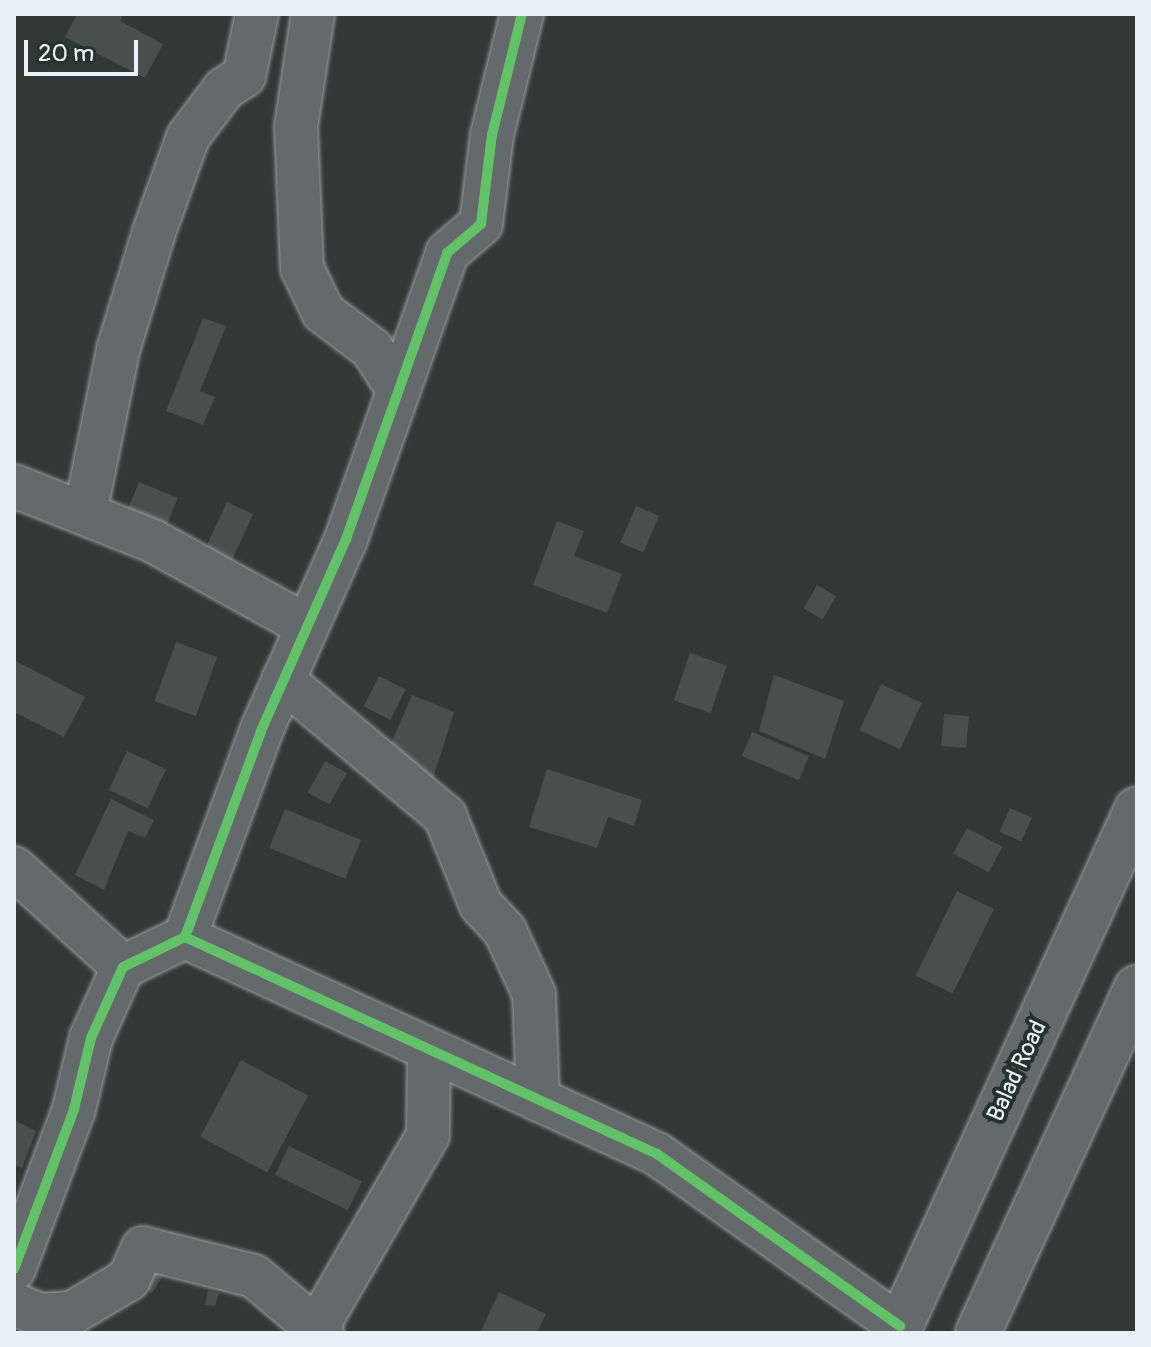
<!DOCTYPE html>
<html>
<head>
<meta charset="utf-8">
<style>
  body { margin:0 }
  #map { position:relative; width:1151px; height:1347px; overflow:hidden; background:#313835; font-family:Pangolin,sans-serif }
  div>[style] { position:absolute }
  .building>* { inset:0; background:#494f4d; transform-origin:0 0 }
  .roads { filter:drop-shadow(0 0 2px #989d9e) drop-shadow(0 0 2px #989d9e) }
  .minor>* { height:42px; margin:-21px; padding:0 21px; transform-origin:21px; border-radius:21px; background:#646a6b }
  .trunk>* { height:44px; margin:-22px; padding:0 22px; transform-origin:22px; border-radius:22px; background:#646a6b }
  .cycleway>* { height:10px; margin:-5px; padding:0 5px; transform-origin:5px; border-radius:5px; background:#61c268 }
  span { translate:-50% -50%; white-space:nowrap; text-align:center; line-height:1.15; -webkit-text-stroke:8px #26332d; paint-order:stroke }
  .street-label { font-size:24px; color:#e8f1f8 }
  .frame { position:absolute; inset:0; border:16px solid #e8f1f8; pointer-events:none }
  .scale { position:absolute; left:24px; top:40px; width:114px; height:36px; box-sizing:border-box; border:4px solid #e8f1f8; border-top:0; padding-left:10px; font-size:24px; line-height:28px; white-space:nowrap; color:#e8f1f8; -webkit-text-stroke:6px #26332d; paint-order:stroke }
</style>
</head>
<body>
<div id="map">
  <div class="building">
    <i style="clip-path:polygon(77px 14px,123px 14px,120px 21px,163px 44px,145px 78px,65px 37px)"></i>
    <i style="clip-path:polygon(203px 318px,226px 326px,200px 391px,215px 397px,203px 425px,166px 411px)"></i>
    <i style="left:139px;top:482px;width:42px;height:38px;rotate:22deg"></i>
    <i style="left:227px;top:502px;width:29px;height:51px;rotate:25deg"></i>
    <i style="left:636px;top:506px;width:25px;height:40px;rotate:23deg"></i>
    <i style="clip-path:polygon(557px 521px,584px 531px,574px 556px,622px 574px,607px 613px,533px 585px)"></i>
    <i style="left:817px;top:585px;width:22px;height:27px;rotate:30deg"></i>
    <i style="left:176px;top:642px;width:44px;height:63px;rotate:20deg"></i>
    <i style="left:690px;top:653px;width:39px;height:50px;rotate:19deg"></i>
    <i style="clip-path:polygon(14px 660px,85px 697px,64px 737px,14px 712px)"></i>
    <i style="clip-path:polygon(774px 675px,844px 701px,825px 759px,759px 731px)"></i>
    <i style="left:379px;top:676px;width:30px;height:34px;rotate:27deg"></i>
    <i style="left:881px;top:684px;width:45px;height:51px;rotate:25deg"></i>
    <i style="clip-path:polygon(412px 695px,454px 712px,432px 782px,386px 755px)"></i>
    <i style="left:944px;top:714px;width:25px;height:32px;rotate:5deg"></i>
    <i style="left:752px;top:732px;width:62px;height:26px;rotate:23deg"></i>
    <i style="left:127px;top:751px;width:43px;height:43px;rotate:25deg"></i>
    <i style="left:325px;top:761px;width:25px;height:36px;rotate:29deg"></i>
    <i style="clip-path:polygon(547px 769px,642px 800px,634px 826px,608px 817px,597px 848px,529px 827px)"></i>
    <i style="clip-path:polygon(111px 799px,154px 820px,145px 838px,128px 831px,104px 890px,75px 875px)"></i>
    <i style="left:1010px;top:808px;width:24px;height:26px;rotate:24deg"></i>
    <i style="left:285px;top:809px;width:82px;height:42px;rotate:22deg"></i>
    <i style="left:967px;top:828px;width:40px;height:29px;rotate:28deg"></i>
    <i style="left:957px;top:891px;width:41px;height:94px;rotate:26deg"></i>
    <i style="left:241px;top:1060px;width:76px;height:87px;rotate:28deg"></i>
    <i style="clip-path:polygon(14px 1120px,36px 1131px,22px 1168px,14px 1165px)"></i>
    <i style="left:289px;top:1146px;width:81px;height:32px;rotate:26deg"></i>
    <i style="clip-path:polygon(168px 1268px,152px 1293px,132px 1281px)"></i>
    <i style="clip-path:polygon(208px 1291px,219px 1293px,215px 1306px,205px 1305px)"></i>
    <i style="clip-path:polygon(499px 1292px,546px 1314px,537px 1333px,480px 1333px)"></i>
  </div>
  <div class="roads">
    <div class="minor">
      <i style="left:313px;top:14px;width:113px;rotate:98.6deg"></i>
      <i style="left:296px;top:126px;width:142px;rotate:87.6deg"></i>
      <i style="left:302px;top:268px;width:49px;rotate:64.5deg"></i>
      <i style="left:323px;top:312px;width:61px;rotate:37.1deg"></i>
      <i style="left:372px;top:349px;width:45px;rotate:57.7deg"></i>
      <i style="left:14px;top:486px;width:149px;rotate:21.6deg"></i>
      <i style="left:153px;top:541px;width:176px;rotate:28.9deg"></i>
      <i style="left:85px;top:514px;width:167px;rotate:-78.6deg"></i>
      <i style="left:118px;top:350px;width:123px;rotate:-73deg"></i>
      <i style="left:154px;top:232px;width:101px;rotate:-70.3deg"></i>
      <i style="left:188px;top:137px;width:60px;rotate:-53.1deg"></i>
      <i style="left:224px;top:89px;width:24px;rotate:-33deg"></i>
      <i style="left:244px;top:76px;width:63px;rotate:-78.2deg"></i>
      <i style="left:283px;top:680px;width:212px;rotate:40deg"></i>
      <i style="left:445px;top:816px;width:96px;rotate:68deg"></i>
      <i style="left:481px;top:905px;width:35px;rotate:47deg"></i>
      <i style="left:505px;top:931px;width:69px;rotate:65.3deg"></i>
      <i style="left:534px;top:994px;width:106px;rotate:87.8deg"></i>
      <i style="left:14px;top:868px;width:147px;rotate:42.2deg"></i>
      <i style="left:185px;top:937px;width:220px;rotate:-69.7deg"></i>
      <i style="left:261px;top:731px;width:210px;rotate:-66.1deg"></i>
      <i style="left:346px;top:539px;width:303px;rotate:-70.5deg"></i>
      <i style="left:447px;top:253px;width:45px;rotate:-40.5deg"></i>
      <i style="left:481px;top:224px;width:90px;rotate:-83deg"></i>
      <i style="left:492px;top:135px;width:125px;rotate:-76.1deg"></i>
      <i style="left:14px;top:1269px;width:171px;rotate:-69.4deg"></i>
      <i style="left:74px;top:1109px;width:73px;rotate:-76.5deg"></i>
      <i style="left:91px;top:1038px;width:78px;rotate:-65.7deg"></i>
      <i style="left:123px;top:967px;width:69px;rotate:-25.8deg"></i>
      <i style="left:185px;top:937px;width:519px;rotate:24.69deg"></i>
      <i style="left:657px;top:1154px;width:298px;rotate:35.3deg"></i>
      <i style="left:14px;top:1304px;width:28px;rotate:23deg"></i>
      <i style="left:40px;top:1315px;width:32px;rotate:-4deg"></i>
      <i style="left:72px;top:1313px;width:66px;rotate:-30.8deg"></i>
      <i style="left:129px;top:1279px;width:34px;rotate:-66deg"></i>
      <i style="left:143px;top:1248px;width:114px;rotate:14.2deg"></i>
      <i style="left:254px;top:1276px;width:89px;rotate:40deg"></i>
      <i style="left:316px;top:1329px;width:224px;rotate:-60deg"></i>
      <i style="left:428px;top:1135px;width:85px;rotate:-89.3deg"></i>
    </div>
    <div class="trunk">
      <i style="left:897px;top:1333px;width:576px;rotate:-65.39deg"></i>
      <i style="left:978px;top:1333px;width:380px;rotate:-65.3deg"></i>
    </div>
  </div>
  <div class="cycleway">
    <i style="left:185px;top:937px;width:220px;rotate:-69.7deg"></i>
    <i style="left:261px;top:731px;width:210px;rotate:-66.1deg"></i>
    <i style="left:346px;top:539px;width:303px;rotate:-70.5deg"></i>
    <i style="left:447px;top:253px;width:45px;rotate:-40.5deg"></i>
    <i style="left:481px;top:224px;width:90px;rotate:-83deg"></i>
    <i style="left:492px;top:135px;width:125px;rotate:-76.1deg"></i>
    <i style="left:14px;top:1269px;width:171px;rotate:-69.4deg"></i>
    <i style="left:74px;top:1109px;width:73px;rotate:-76.5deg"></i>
    <i style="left:91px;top:1038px;width:78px;rotate:-65.7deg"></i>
    <i style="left:123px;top:967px;width:69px;rotate:-25.8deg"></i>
    <i style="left:185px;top:937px;width:519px;rotate:24.69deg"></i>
    <i style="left:657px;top:1154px;width:298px;rotate:35.3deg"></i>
  </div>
  <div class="street-label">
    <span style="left:1017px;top:1071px;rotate:-65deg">Balad Road</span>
  </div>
  <div class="frame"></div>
  <div class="scale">20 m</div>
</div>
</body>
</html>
